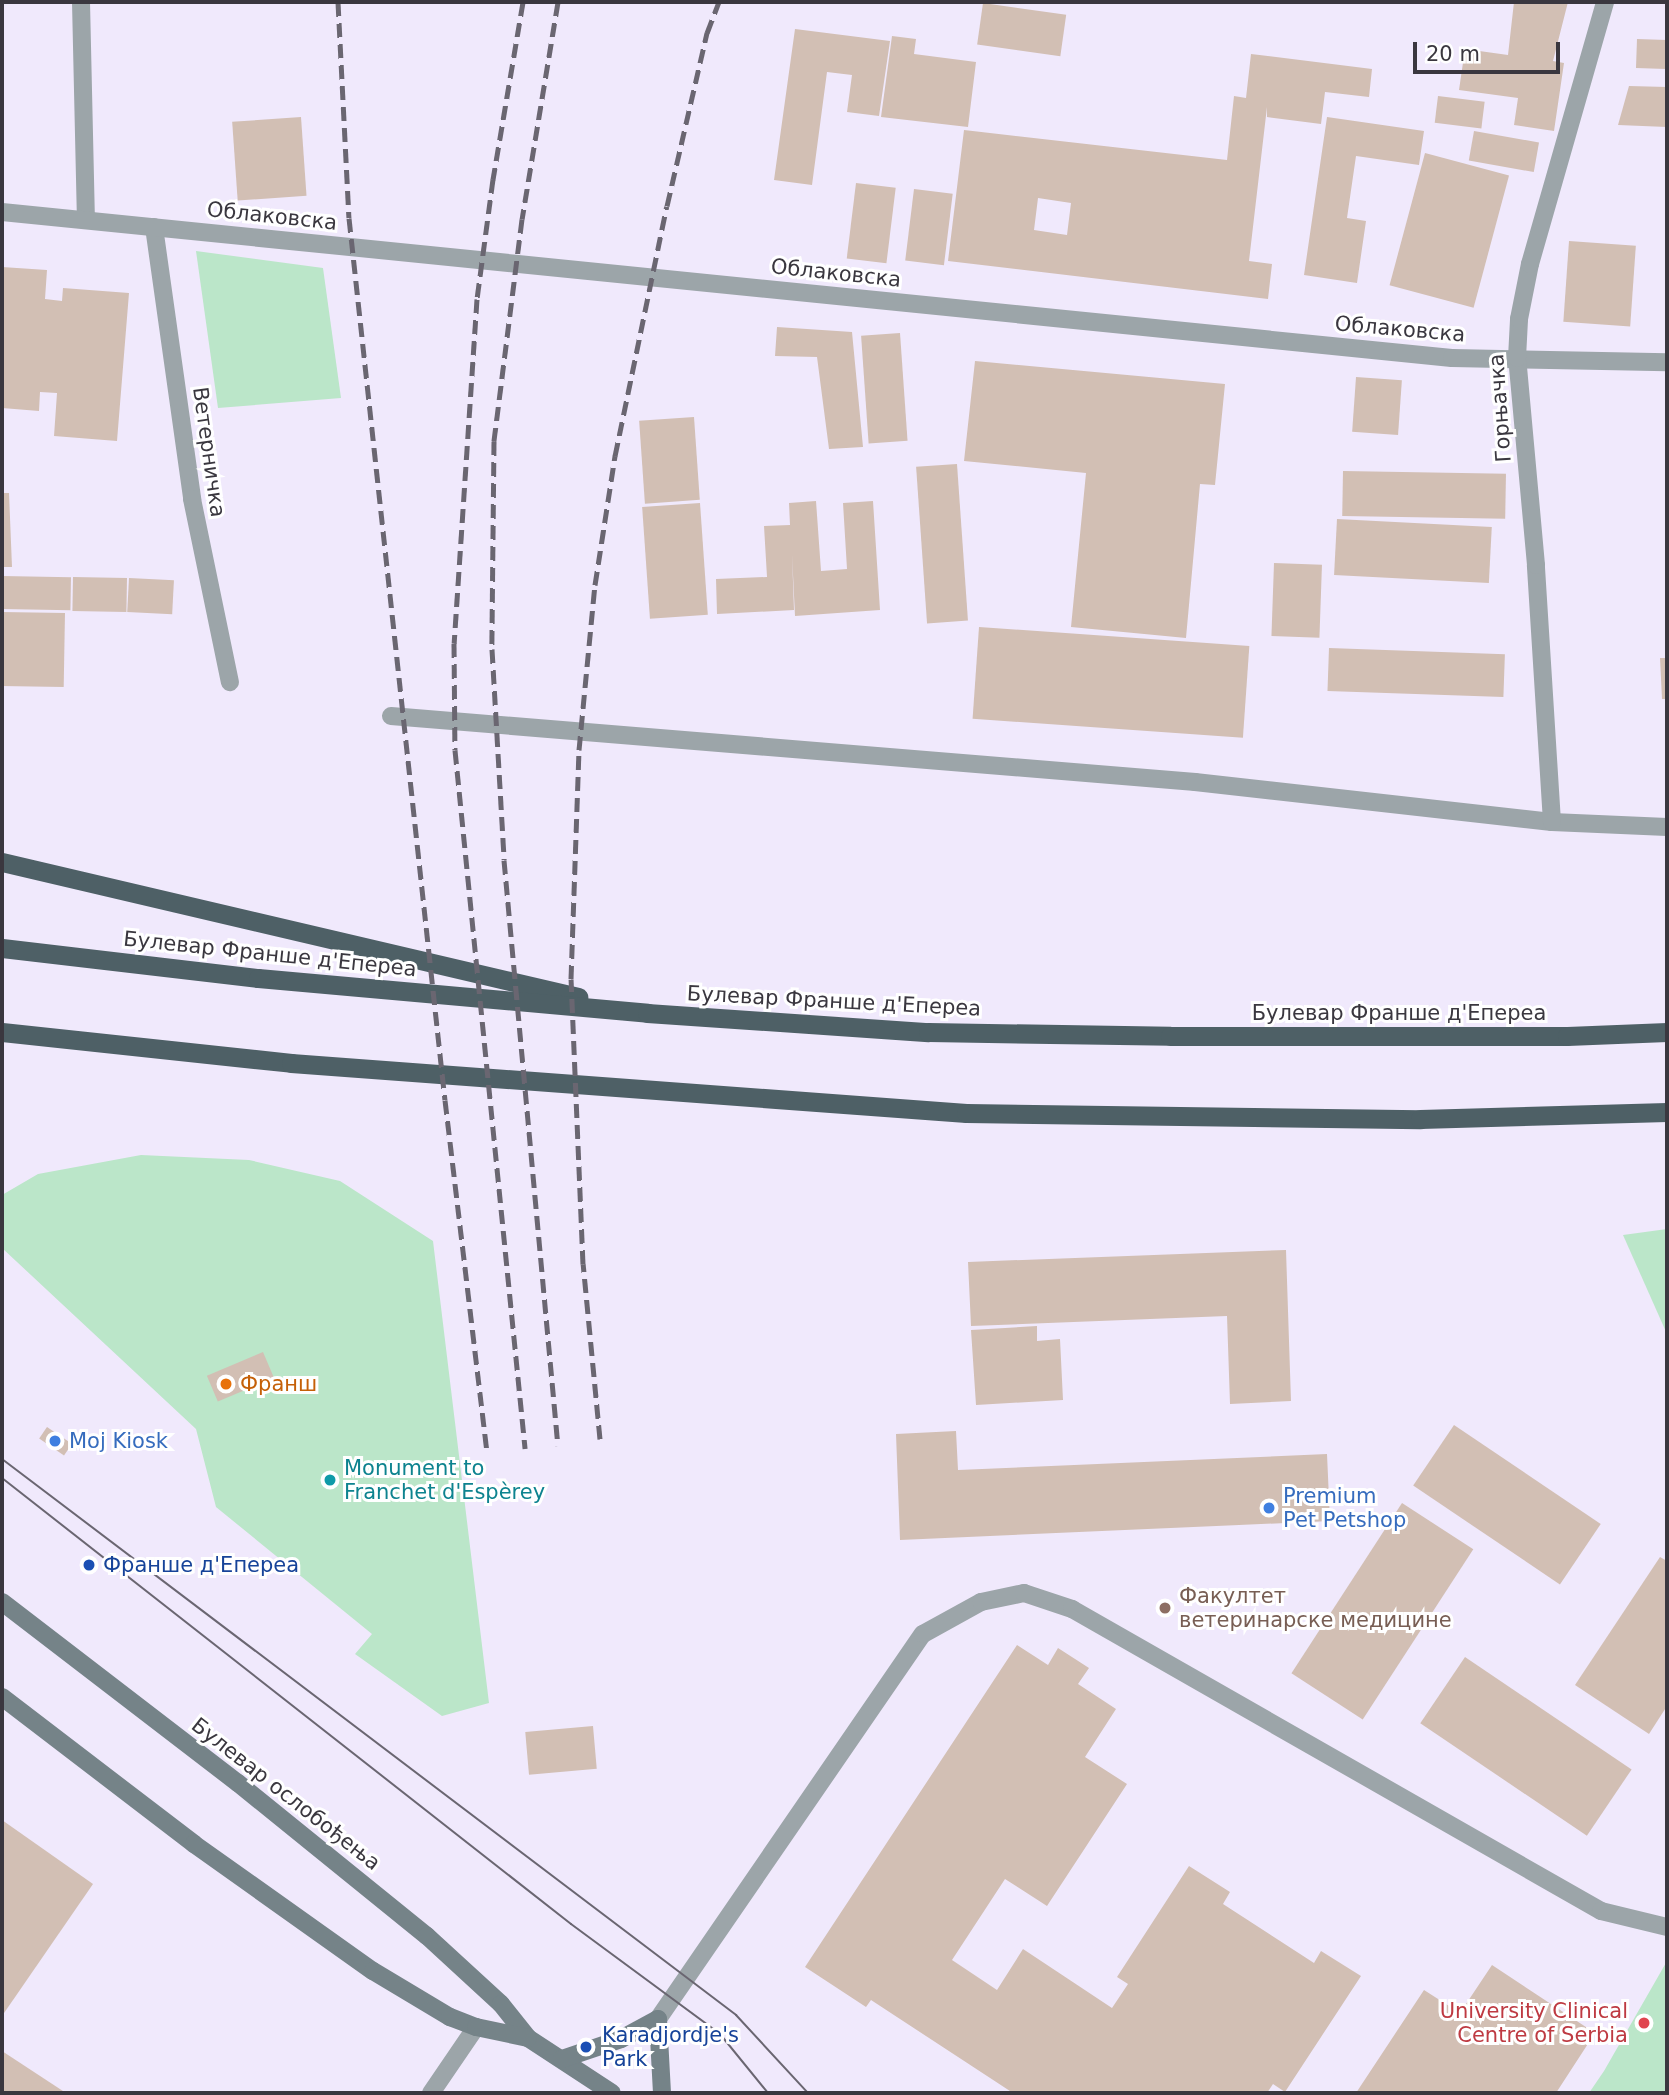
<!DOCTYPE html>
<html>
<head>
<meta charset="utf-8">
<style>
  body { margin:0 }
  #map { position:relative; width:1669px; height:2095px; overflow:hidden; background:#f0e9fc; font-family:"DejaVu Sans",sans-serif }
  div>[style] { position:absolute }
  .green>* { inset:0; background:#bbe6c9 }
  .building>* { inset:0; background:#d2bfb4; transform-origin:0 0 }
  .service>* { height:18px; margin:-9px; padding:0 9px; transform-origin:9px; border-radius:9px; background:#9ca5a9 }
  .minor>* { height:18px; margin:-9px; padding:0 9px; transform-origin:9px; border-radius:9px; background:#9ca5a9 }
  .secondary>* { height:18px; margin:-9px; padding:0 9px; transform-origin:9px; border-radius:9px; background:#758388 }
  .trunk>* { height:19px; margin:-9.5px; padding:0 9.5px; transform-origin:9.5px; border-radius:9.5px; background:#4e6066 }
  .tram>* { height:2px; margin:-1px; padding:0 1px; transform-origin:1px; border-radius:1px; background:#6a6671 }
  .rail>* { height:5px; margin-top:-2.5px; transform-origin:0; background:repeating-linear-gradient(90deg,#6a6671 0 14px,transparent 0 21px) }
  .dots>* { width:19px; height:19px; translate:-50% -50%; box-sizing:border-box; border:4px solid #fff; border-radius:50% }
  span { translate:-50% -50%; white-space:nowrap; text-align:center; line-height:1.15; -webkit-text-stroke:6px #fff; paint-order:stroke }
  .street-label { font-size:21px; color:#3a373f }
  .food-label { font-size:21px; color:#c56008 }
  .left { translate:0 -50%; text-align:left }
  .shop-label { font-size:21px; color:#366cbe }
  .culture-label { font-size:21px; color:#0d838f }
  .transit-label { font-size:21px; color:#164399 }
  .education-label { font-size:21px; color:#785e54 }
  .health-label { font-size:21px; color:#be3a42 }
  .right { translate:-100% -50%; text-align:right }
  .frame { position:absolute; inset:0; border:4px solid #3a373f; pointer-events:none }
  .scale { position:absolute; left:1413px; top:42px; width:147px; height:32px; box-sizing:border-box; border:4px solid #3a373f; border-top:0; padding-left:9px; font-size:21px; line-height:24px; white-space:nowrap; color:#3a373f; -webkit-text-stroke:5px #fff; paint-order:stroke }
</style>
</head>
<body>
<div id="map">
  <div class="green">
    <i style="clip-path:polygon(196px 251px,323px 268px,341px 398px,218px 408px)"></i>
    <i style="clip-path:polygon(141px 1155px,249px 1160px,340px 1181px,433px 1241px,489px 1703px,442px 1716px,355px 1654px,372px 1634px,216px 1507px,196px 1429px,2px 1248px,2px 1195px,38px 1174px)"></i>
    <i style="clip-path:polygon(1667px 1229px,1667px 1334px,1623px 1235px)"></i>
    <i style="clip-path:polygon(1667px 1961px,1667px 2093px,1589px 2093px,1604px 2071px)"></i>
  </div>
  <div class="building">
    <i style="clip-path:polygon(1514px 2px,1568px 2px,1553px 61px,1564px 63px,1554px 131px,1514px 125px,1518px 98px,1459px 90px,1465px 49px,1508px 55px)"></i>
    <i style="left:983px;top:3px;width:84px;height:42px;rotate:8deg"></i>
    <i style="clip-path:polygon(795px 29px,890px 41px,879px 116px,847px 112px,852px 75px,827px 72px,812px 185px,774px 180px)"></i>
    <i style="clip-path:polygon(892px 36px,916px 39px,914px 54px,976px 62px,968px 127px,881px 117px)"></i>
    <i style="left:1637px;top:39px;width:30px;height:29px;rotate:2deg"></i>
    <i style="clip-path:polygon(evenodd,1251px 54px,1372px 69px,1369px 97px,1325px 92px,1321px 124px,1267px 117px,1267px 107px,1249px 261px,1272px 264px,1268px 299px,948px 261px,964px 130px,1227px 160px,1234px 96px,1246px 98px,1251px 54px,1038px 198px,1071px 203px,1067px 235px,1034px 230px,1038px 198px)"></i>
    <i style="clip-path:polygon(1629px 86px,1667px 87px,1667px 127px,1618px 125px)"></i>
    <i style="left:1438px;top:96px;width:47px;height:27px;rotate:7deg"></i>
    <i style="left:301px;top:117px;width:79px;height:69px;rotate:86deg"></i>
    <i style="clip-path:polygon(1327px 117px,1424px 131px,1419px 165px,1356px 156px,1347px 218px,1366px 221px,1357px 283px,1304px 275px)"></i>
    <i style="left:1474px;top:131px;width:66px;height:30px;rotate:10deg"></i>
    <i style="left:1425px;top:153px;width:87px;height:137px;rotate:15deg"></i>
    <i style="left:856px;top:183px;width:40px;height:76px;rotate:7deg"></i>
    <i style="left:914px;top:189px;width:39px;height:72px;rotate:7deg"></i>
    <i style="left:1569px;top:241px;width:67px;height:81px;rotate:4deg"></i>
    <i style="clip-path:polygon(2px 267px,47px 270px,45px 299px,62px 301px,63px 288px,129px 293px,117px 441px,54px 436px,57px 393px,40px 392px,39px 411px,2px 408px)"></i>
    <i style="clip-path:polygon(777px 327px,852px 332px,863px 447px,829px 449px,817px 357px,775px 356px)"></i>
    <i style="left:900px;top:333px;width:108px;height:39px;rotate:86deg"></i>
    <i style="clip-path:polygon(975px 361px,1225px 384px,1215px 485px,1200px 484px,1186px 638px,1071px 627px,1086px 473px,964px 461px)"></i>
    <i style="left:1356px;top:377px;width:46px;height:55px;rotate:4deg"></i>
    <i style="left:694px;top:417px;width:83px;height:55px;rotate:86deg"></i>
    <i style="left:957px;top:464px;width:157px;height:41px;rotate:86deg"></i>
    <i style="left:1343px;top:471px;width:163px;height:45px;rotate:1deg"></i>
    <i style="clip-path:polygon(2px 493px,9px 493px,12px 567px,2px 567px)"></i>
    <i style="clip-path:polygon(816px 501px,821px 571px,847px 569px,843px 503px,873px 501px,880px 610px,795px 616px,792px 554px,794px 610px,717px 614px,716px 579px,767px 577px,764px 526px,790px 525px,789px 503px)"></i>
    <i style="left:700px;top:503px;width:112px;height:58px;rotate:86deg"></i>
    <i style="left:1337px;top:519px;width:155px;height:56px;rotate:3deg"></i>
    <i style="left:1274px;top:563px;width:48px;height:73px;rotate:2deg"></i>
    <i style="left:2px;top:576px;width:69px;height:33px;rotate:1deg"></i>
    <i style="left:73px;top:577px;width:54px;height:34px;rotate:1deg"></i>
    <i style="left:129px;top:578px;width:45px;height:34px;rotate:3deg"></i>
    <i style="left:2px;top:612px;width:63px;height:74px;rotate:1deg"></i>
    <i style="left:979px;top:627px;width:271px;height:92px;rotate:4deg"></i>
    <i style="left:1329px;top:648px;width:176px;height:43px;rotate:2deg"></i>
    <i style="clip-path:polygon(1660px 658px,1667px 658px,1667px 699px,1662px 699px)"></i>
    <i style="clip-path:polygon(1286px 1250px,1291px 1401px,1230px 1404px,1227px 1316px,971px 1326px,968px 1262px)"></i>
    <i style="clip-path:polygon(1037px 1326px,1037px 1341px,1060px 1339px,1063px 1400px,976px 1405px,971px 1330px)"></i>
    <i style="left:263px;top:1352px;width:28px;height:61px;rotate:67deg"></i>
    <i style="left:1454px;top:1425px;width:177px;height:73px;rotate:34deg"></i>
    <i style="left:47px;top:1427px;width:30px;height:14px;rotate:34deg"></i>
    <i style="clip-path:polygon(956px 1431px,958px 1470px,1327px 1454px,1330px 1521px,900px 1540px,896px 1434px)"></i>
    <i style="left:1402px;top:1503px;width:85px;height:203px;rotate:33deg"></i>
    <i style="clip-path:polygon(1660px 1557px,1667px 1561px,1667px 1706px,1649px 1734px,1575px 1685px)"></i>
    <i style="clip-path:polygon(1017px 1645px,1048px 1665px,1058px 1648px,1089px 1668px,1078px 1684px,1116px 1709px,1085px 1757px,1127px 1784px,1047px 1906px,1005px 1879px,952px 1960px,997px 1990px,1023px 1949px,1112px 2008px,1128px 1984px,1117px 1977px,1189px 1866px,1230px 1892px,1223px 1904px,1314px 1963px,1321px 1951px,1361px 1976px,1285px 2092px,1273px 2084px,1267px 2093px,1013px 2093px,871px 2000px,866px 2007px,805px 1967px)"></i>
    <i style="left:1465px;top:1657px;width:201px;height:80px;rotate:34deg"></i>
    <i style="left:593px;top:1726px;width:43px;height:68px;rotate:85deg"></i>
    <i style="clip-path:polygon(2px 1820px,93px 1884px,2px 2016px)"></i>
    <i style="clip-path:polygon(1492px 1965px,1595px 2033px,1556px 2093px,1356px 2093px,1424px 1990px,1460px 2013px)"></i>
    <i style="clip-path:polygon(2px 2051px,66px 2093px,2px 2093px)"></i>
  </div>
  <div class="service">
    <i style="left:154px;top:227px;width:275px;rotate:82deg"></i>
    <i style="left:192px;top:499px;width:187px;rotate:78.3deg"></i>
    <i style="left:391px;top:716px;width:807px;rotate:4.69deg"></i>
    <i style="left:1195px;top:782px;width:359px;rotate:6.4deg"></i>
    <i style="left:1552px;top:822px;width:115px;rotate:2.5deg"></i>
    <i style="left:658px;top:2019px;width:467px;rotate:-55.5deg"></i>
    <i style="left:923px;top:1634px;width:66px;rotate:-28.9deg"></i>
    <i style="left:981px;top:1602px;width:44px;rotate:-11.8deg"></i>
    <i style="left:1024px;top:1593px;width:51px;rotate:18.4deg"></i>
    <i style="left:1072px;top:1609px;width:609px;rotate:29.72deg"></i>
    <i style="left:1601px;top:1911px;width:68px;rotate:13.6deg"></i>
    <i style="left:431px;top:2093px;width:80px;rotate:-55.7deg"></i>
  </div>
  <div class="minor">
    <i style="left:81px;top:2px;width:218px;rotate:88.7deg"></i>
    <i style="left:2px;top:212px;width:1457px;rotate:5.75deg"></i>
    <i style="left:1452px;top:358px;width:215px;rotate:1.1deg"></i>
    <i style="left:1552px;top:822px;width:257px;rotate:-93.6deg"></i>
    <i style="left:1536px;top:565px;width:208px;rotate:-95.2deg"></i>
    <i style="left:1517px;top:358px;width:39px;rotate:-87deg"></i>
    <i style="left:1519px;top:319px;width:56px;rotate:-78.7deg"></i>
    <i style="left:1530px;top:264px;width:273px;rotate:-74deg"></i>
  </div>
  <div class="secondary">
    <i style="left:2px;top:1602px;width:297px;rotate:37.5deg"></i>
    <i style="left:238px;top:1783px;width:243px;rotate:39deg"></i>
    <i style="left:427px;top:1936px;width:100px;rotate:42.6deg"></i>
    <i style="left:501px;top:2004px;width:43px;rotate:51.5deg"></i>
    <i style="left:528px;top:2038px;width:100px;rotate:33.2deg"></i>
    <i style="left:2px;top:1697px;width:242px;rotate:37.4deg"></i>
    <i style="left:194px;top:1844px;width:219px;rotate:35.4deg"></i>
    <i style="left:373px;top:1971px;width:90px;rotate:30.9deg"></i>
    <i style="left:450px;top:2017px;width:28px;rotate:21deg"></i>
    <i style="left:476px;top:2027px;width:53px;rotate:11.9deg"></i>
    <i style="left:658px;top:2019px;width:74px;rotate:86.9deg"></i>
    <i style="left:562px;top:2059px;width:62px;rotate:-18.7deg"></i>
    <i style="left:621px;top:2039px;width:42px;rotate:-28.4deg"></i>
  </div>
  <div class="trunk">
    <i style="left:2px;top:862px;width:592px;rotate:13.19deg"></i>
    <i style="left:2px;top:948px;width:258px;rotate:6.7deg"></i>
    <i style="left:258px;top:978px;width:391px;rotate:5.1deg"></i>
    <i style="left:647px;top:1013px;width:282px;rotate:3.9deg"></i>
    <i style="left:928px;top:1032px;width:242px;rotate:0.9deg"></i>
    <i style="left:1170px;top:1036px;width:397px"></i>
    <i style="left:1567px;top:1036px;width:100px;rotate:-2.3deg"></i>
    <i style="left:2px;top:1032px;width:291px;rotate:6.1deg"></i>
    <i style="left:291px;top:1063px;width:677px;rotate:4.24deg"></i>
    <i style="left:966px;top:1113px;width:454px;rotate:0.8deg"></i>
    <i style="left:1420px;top:1119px;width:247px;rotate:-1.6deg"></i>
  </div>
  <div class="tram">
    <i style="left:2px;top:1459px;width:921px;rotate:37.14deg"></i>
    <i style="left:736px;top:2015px;width:106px;rotate:47.3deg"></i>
    <i style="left:2px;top:1478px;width:723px;rotate:38.09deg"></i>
    <i style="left:571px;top:1924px;width:185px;rotate:36.4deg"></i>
    <i style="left:720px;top:2034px;width:76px;rotate:50.9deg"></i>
  </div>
  <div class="rail">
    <i style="left:338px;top:2px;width:216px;rotate:87.1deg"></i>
    <i style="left:349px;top:218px;width:887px;rotate:83.79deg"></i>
    <i style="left:445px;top:1100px;width:354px;rotate:83.2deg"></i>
    <i style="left:523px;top:2px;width:180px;rotate:99.6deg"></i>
    <i style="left:493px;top:179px;width:121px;rotate:97.6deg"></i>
    <i style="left:477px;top:299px;width:345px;rotate:93.8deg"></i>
    <i style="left:454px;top:643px;width:107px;rotate:89.5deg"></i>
    <i style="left:455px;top:750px;width:702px;rotate:84.27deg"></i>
    <i style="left:558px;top:2px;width:220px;rotate:99.4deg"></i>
    <i style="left:522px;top:219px;width:224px;rotate:97.2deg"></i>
    <i style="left:494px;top:441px;width:208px;rotate:90.6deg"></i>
    <i style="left:492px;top:649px;width:211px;rotate:86.7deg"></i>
    <i style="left:504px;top:860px;width:588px;rotate:84.74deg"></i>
    <i style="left:600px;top:1439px;width:176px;rotate:-95.5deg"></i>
    <i style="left:583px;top:1264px;width:285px;rotate:-92.4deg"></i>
    <i style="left:571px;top:979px;width:229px;rotate:-88deg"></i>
    <i style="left:579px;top:750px;width:166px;rotate:-84.5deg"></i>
    <i style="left:595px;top:585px;width:131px;rotate:-81.2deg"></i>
    <i style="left:615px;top:456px;width:255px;rotate:-78.3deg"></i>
    <i style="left:667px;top:206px;width:178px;rotate:-77deg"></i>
    <i style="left:707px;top:33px;width:33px;rotate:-69deg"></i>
  </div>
  <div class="dots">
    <i style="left:226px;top:1384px;background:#e8710a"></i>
    <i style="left:55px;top:1441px;background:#3f7fe0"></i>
    <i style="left:330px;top:1480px;background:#0f9aa8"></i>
    <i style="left:1269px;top:1508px;background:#3f7fe0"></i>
    <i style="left:89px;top:1565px;background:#1a4fb4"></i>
    <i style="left:1165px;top:1608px;background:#8d6e63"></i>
    <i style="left:1644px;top:2023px;background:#e0444e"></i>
    <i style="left:586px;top:2047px;background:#1a4fb4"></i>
  </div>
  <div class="street-label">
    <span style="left:272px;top:216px;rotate:6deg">Облаковска</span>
    <span style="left:836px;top:273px;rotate:6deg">Облаковска</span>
    <span style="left:1400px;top:329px;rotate:5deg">Облаковска</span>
    <span style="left:1500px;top:408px;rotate:-94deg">Горњачка</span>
    <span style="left:209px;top:452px;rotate:82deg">Ветерничка</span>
    <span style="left:270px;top:954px;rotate:6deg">Булевар Франше д'Епереа</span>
    <span style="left:834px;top:1001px;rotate:3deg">Булевар Франше д'Епереа</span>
    <span style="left:1399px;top:1013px">Булевар Франше д'Епереа</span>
    <span style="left:286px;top:1794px;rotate:38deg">Булевар ослобођења</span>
  </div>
  <div class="food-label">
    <span class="left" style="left:240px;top:1384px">Франш</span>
  </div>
  <div class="shop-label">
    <span class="left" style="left:69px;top:1441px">Moj Kiosk</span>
    <span class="left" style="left:1283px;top:1508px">Premium<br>Pet Petshop</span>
  </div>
  <div class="culture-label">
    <span class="left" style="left:344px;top:1480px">Monument to<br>Franchet d'Espèrey</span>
  </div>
  <div class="transit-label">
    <span class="left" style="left:103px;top:1565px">Франше д'Епереа</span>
    <span class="left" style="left:602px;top:2047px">Karadjordje's<br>Park</span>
  </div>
  <div class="education-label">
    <span class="left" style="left:1179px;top:1608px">Факултет<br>ветеринарске медицине</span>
  </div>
  <div class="health-label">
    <span class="right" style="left:1628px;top:2023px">University Clinical<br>Centre of Serbia</span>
  </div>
  <div class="frame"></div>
  <div class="scale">20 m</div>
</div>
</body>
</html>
